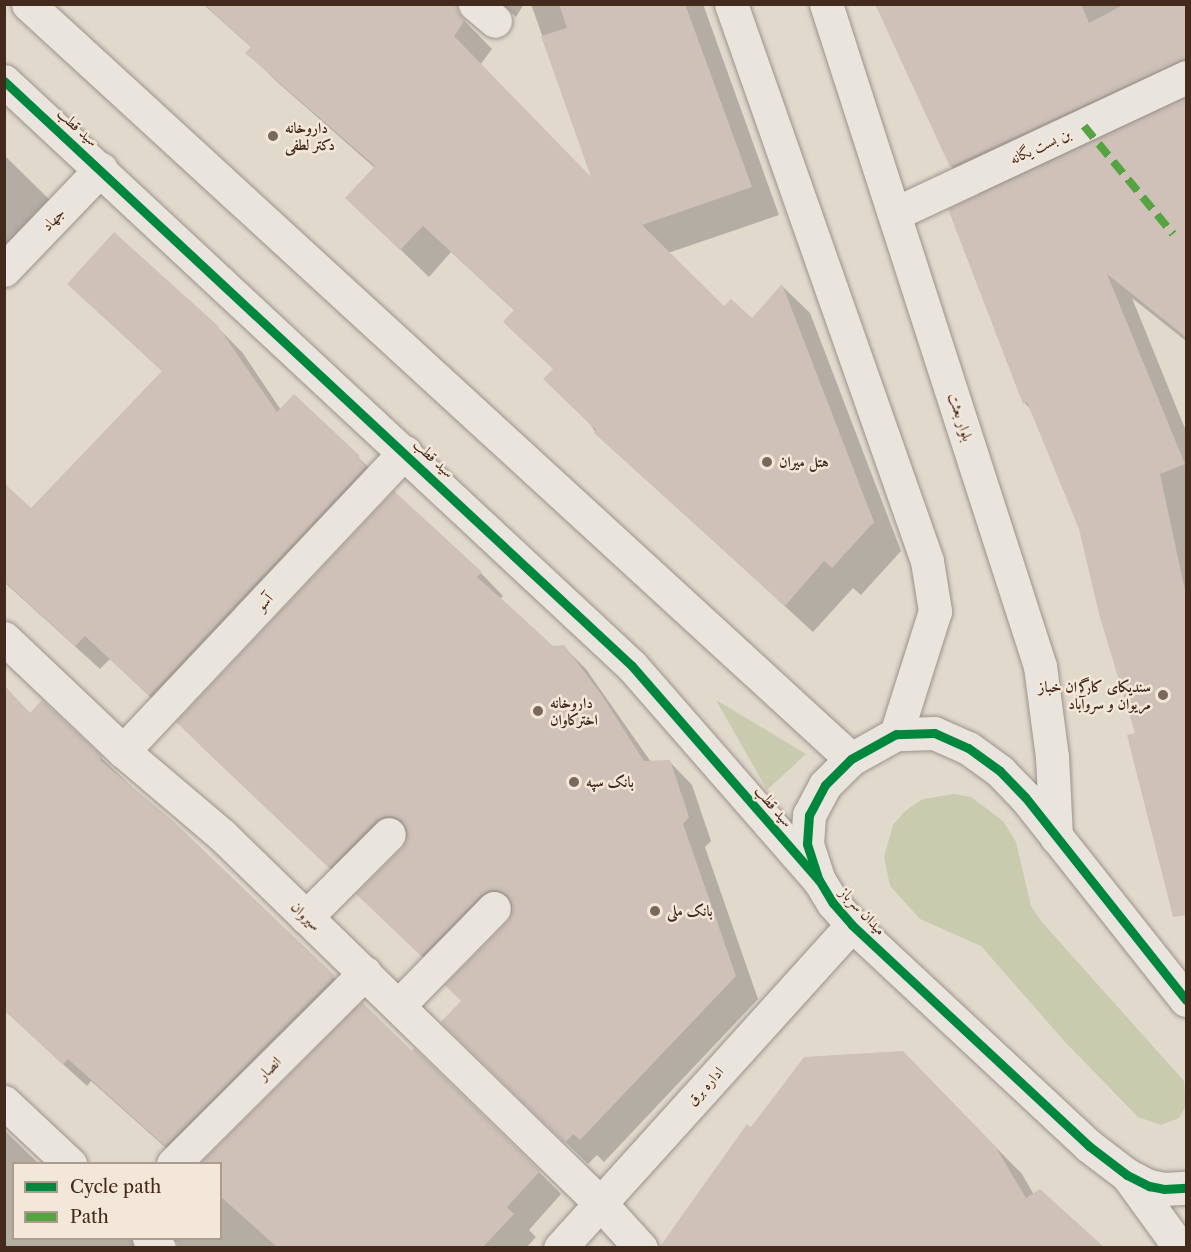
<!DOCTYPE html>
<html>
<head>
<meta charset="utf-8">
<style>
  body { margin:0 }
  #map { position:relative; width:1191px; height:1252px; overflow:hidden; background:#e2d9cd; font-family:"Libre Caslon Text",Amiri,serif }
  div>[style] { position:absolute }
  .green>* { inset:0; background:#c9cbaf }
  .shadow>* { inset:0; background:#0003 }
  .building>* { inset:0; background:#cfc0b8 }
  .roads { filter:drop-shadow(0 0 2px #9b938a) drop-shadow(0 0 2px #9b938a) }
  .street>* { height:33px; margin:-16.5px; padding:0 16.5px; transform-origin:16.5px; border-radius:16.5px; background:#e9e4de }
  .secondary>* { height:33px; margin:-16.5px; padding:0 16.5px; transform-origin:16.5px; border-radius:16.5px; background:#e9e4de }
  .quiet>* { height:8px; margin-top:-4px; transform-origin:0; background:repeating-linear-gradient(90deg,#55a341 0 15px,transparent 0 23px) }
  .cycleway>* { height:9px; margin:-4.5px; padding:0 4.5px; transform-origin:4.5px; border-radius:4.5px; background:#00873e }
  .dots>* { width:16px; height:16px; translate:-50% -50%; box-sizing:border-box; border:3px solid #f2e7d9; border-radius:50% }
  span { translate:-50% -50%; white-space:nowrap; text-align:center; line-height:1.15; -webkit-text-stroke:5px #f2e7d9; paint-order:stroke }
  .street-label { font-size:15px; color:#44291d }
  .poi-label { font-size:15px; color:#44291d; font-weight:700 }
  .left { translate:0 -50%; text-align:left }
  .right { translate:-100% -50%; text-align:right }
  .frame { position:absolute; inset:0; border:6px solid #44291d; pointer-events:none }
  .legend { position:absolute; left:12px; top:1162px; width:210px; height:78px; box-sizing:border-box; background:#f2e7d9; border:2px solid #ac9b8e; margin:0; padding:8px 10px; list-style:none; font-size:18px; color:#44291d }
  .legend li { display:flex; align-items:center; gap:12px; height:30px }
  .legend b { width:30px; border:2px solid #ac9b8e }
</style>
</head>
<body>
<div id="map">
  <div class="green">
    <i style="clip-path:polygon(716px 700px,806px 754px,767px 790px)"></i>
    <i style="clip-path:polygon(954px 794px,971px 797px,1003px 821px,1016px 842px,1031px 906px,1041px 921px,1184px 1081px,1186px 1106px,1179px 1118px,1161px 1125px,1138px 1117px,1065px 1042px,981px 946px,920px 919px,890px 886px,884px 857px,893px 825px,906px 810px,923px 799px)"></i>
  </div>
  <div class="shadow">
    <i style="clip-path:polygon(203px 4px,448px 4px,492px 49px,480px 65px,594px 181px,531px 4px,703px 4px,779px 215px,668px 253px,724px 308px,752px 320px,782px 286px,810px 313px,901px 551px,861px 595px,853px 588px,813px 632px,596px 433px,515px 311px,451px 252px,429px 277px,375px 225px,375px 168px,275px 80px,248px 53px,252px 48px)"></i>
    <i style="clip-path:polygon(502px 4px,524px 4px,516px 17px)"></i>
    <i style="clip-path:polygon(877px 4px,1186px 4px,1186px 341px,1132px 298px,1186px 431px,1186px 902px,1165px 880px,1137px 734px,1081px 529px,1032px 411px,1025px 403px,981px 196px,951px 166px)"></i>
    <i style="clip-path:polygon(4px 155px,56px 206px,4px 247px)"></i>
    <i style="clip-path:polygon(69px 284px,217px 327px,242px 352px,281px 410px,294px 397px,383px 481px,174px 719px,110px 659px,100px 669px,4px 582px,4px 485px,31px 510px,163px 372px)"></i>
    <i style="clip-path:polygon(481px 573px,503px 596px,500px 599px,553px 647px,563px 646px,586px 669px,651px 762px,670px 762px,692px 785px,711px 841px,705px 847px,758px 999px,604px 1162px,597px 1155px,588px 1164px,465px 1044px,463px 1001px,515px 911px,504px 917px,444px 977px,380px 916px,410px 837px,399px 843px,352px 889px,200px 745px)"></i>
    <i style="clip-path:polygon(4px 687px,31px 714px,42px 702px,357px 999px,184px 1164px,91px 1081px,87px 1086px,4px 1010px)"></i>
    <i style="clip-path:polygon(929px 1079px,1022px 1174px,1034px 1195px,1103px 1248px,660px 1248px,703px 1187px,751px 1129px)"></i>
    <i style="clip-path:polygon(4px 1130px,37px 1162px,14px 1164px,14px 1238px,220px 1238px,220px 1164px,539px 1172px,561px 1194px,529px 1230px,536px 1237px,526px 1248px,179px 1248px,177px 1242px,167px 1242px,158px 1248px,4px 1248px)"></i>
  </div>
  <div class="building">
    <i style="clip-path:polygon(204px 4px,457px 4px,458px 11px,465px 20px,454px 36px,591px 177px,541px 36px,567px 28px,559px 4px,685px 4px,752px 187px,642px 225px,724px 306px,731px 299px,752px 318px,782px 284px,874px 522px,832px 568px,824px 561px,785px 606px,594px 433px,596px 430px,543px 379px,553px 369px,503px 322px,514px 310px,423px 226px,400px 250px,345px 198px,375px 166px,245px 53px,251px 47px)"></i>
    <i style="clip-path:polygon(875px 4px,1081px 4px,1089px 23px,1125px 4px,1186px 4px,1186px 58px,950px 167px)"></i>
    <i style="clip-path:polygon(1186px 97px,1186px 337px,1107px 274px,1185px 464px,1160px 474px,1186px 595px,1186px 915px,1173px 917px,1127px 735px,1135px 733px,1099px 614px,1079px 529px,1027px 402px,1023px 404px,948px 209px)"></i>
    <i style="clip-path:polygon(114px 232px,217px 325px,277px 412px,294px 394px,360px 456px,358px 458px,366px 466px,149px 696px,85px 636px,75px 646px,4px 581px,4px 483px,31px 508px,162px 371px,67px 284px)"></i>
    <i style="clip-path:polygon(394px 491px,482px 572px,477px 577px,514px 610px,553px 646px,564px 645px,601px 694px,644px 761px,670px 760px,689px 817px,683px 824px,736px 976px,580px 1140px,573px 1134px,565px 1143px,441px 1022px,461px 1001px,445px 985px,508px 921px,512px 912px,512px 904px,507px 895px,498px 890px,490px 890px,481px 895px,421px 956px,356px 894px,403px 847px,407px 839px,407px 830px,402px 820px,393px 816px,385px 816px,376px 820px,329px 868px,176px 722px)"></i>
    <i style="clip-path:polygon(4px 685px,30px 713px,42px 700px,103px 757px,100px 760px,173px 821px,335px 976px,165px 1146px,68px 1059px,63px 1065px,4px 1010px)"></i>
    <i style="clip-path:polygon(362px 1002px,412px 1051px,414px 1048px,540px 1171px,507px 1207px,514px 1214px,482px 1248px,278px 1248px,220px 1196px,220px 1164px,200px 1164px)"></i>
    <i style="clip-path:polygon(903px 1051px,995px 1146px,1026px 1198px,1040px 1189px,1105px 1248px,659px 1248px,747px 1124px,751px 1127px,804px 1057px)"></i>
  </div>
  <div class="roads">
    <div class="street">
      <i style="left:475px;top:4px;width:26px;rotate:40deg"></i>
      <i style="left:894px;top:214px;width:323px;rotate:-25.1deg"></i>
      <i style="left:4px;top:270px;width:140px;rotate:-46.2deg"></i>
      <i style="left:4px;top:638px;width:164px;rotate:43.5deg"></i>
      <i style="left:123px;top:751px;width:130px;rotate:40.3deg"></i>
      <i style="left:222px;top:835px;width:526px;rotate:44.23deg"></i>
      <i style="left:599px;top:1202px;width:62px;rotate:47.6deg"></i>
      <i style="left:123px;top:751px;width:411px;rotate:-46.7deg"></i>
      <i style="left:306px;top:917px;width:117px;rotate:-45deg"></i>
      <i style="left:398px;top:1006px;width:137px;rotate:-45.6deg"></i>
      <i style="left:4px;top:1102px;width:91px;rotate:43.2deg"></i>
      <i style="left:173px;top:1164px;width:271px;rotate:-44.9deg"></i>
      <i style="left:149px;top:1238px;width:14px;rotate:45deg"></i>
      <i style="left:560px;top:1248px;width:435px;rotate:-47.9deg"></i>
    </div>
    <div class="secondary">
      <i style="left:28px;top:4px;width:1117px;rotate:42.53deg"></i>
      <i style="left:731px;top:4px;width:590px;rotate:70.61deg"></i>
      <i style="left:927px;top:561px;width:51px;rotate:80.9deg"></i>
      <i style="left:935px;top:611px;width:129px;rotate:107.6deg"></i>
      <i style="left:826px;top:4px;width:696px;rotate:72.09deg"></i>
      <i style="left:1040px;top:666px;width:92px;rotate:82.5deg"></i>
      <i style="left:1052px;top:757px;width:80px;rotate:87.1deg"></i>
      <i style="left:4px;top:81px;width:858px;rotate:42.97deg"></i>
      <i style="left:632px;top:666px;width:284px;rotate:48.9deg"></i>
      <i style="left:1186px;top:1000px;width:259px;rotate:-128.4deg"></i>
      <i style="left:1025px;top:797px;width:36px;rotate:-134deg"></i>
      <i style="left:1000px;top:771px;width:39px;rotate:-144deg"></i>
      <i style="left:968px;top:748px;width:37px;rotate:-156deg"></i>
      <i style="left:934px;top:733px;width:38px;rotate:178deg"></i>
      <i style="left:896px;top:734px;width:51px;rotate:150.9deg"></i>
      <i style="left:851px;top:759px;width:37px;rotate:135deg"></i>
      <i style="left:825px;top:785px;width:34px;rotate:118deg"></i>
      <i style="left:809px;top:815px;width:29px;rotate:94deg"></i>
      <i style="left:807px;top:844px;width:38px;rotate:72deg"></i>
      <i style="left:819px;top:880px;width:27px;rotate:59deg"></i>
      <i style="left:833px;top:903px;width:29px;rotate:49deg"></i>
      <i style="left:852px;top:925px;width:324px;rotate:43deg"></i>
      <i style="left:1089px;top:1146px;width:48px;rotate:37.3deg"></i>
      <i style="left:1127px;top:1175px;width:25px;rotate:27deg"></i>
      <i style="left:1149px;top:1186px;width:15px;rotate:11deg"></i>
      <i style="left:1164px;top:1189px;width:22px;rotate:-3deg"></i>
      <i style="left:1127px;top:1175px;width:90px;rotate:54deg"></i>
    </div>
  </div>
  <div class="quiet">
    <i style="left:1084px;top:126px;width:140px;rotate:50.5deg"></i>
  </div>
  <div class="cycleway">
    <i style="left:4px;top:81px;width:858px;rotate:42.97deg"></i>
    <i style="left:632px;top:666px;width:284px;rotate:48.9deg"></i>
    <i style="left:1186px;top:1000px;width:259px;rotate:-128.4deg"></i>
    <i style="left:1025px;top:797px;width:36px;rotate:-134deg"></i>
    <i style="left:1000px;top:771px;width:39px;rotate:-144deg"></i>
    <i style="left:968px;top:748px;width:37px;rotate:-156deg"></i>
    <i style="left:934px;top:733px;width:38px;rotate:178deg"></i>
    <i style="left:896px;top:734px;width:51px;rotate:150.9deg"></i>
    <i style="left:851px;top:759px;width:37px;rotate:135deg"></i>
    <i style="left:825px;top:785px;width:34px;rotate:118deg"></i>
    <i style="left:809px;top:815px;width:29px;rotate:94deg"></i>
    <i style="left:807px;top:844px;width:38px;rotate:72deg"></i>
    <i style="left:819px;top:880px;width:27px;rotate:59deg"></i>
    <i style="left:833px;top:903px;width:29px;rotate:49deg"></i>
    <i style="left:852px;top:925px;width:324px;rotate:43deg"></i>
    <i style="left:1089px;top:1146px;width:48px;rotate:37.3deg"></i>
    <i style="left:1127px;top:1175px;width:25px;rotate:27deg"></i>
    <i style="left:1149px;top:1186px;width:15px;rotate:11deg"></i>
    <i style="left:1164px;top:1189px;width:22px;rotate:-3deg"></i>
  </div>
  <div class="dots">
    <i style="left:273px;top:136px;background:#7b675b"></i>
    <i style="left:767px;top:462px;background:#7b675b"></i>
    <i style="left:1163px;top:695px;background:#7b675b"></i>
    <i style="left:538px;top:711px;background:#7b675b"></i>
    <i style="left:574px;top:782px;background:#7b675b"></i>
    <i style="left:655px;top:911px;background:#7b675b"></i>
  </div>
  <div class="street-label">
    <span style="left:78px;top:127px;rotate:42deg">سید قطب</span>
    <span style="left:1040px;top:146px;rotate:-25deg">بن بست یگانه</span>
    <span style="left:53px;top:219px;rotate:-46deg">جهاد</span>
    <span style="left:961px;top:417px;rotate:72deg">بلوار بعثت</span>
    <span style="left:434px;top:458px;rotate:43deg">سید قطب</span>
    <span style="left:264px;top:602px;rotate:-47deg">آسو</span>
    <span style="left:774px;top:806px;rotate:49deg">سید قطب</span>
    <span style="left:863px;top:911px;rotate:47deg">میدان سرباز</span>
    <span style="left:306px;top:916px;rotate:44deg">سیروان</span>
    <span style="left:269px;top:1068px;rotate:-45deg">انصار</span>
    <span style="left:705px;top:1086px;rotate:-48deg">اداره برق</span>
  </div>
  <div class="poi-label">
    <span class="left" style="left:285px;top:136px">داروخانه<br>دکتر لطفی</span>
    <span class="left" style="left:779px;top:462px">هتل میران</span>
    <span class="right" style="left:1151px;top:695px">سندیکای کارگران خباز<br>مریوان و سروآباد</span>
    <span class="left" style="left:550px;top:711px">داروخانه<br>اخترکاوان</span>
    <span class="left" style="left:586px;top:782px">بانک سپه</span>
    <span class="left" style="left:667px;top:911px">بانک ملی</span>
  </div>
  <div class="frame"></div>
  <ul class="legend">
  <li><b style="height:8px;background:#00873e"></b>Cycle path</li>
  <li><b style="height:8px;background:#55a341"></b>Path</li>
  </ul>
</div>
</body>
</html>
